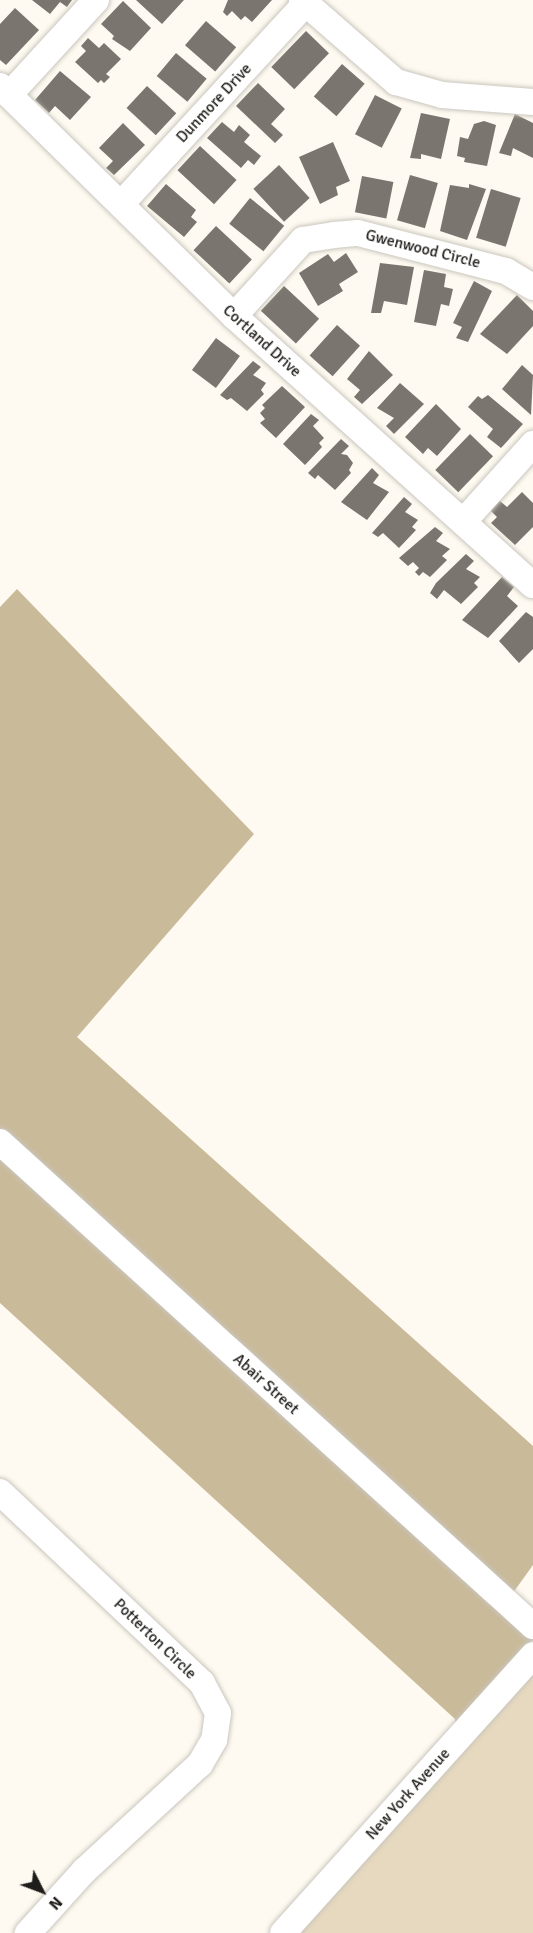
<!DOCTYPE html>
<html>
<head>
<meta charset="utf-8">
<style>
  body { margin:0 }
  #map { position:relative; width:533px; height:1933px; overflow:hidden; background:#fefaf1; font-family:Signika,sans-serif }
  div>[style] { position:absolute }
  .green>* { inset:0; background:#e6d9bf }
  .forest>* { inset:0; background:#c9ba9a }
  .building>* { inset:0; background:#7a766f; transform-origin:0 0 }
  .roads { filter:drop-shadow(0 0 2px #cac6be) drop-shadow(0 0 2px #cac6be) }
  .minor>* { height:26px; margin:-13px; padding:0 13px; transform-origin:13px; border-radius:13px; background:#fff }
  span { translate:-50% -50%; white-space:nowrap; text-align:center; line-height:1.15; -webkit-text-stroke:4.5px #fff; paint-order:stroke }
  .street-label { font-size:16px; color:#201e1b }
  .north { position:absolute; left:12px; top:1861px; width:60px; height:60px; -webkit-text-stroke:4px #fff; paint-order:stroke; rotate:132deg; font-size:16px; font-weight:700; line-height:24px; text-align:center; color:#201e1b }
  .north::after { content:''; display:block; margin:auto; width:21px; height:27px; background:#201e1b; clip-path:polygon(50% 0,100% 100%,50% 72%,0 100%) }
</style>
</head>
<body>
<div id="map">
  <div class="green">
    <i style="clip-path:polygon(533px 1672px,533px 1933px,298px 1933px)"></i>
  </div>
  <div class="forest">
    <i style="clip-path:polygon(17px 589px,254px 834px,77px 1037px,533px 1446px,533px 1565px,510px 1597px,533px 1616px,533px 1639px,456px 1725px,455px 1719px,0 1303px,0 607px)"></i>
  </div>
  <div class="building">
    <i style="clip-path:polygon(32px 0,72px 0,67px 7px,60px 2px,50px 14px)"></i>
    <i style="clip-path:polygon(136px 0,184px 0,162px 24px)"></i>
    <i style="clip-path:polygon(228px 0,272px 0,252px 22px,245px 16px,241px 20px,232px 11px,227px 16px,223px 12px)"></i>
    <i style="clip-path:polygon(123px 1px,151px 28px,130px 51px,112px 39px,114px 36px,101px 24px)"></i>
    <i style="clip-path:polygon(15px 8px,39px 30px,6px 65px,0 60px,0 24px)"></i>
    <i style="left:206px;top:21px;width:40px;height:32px;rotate:41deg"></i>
    <i style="left:306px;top:31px;width:32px;height:50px;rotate:44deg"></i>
    <i style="clip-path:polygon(88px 38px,99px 48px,104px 43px,121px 59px,106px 74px,110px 77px,104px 83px,101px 80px,98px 83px,75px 62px,86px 51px,81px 46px)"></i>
    <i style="left:176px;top:53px;width:40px;height:30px;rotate:40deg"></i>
    <i style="left:342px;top:64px;width:30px;height:43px;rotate:41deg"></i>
    <i style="clip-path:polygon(60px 71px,91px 97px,70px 120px,55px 106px,49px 113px,35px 100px)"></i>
    <i style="clip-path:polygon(258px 83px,285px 109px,271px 124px,283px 135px,275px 143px,236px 106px)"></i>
    <i style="left:147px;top:86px;width:40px;height:30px;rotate:43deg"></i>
    <i style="left:375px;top:95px;width:30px;height:44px;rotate:27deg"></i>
    <i style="clip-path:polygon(421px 113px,450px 119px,441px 159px,421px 154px,421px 159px,410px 158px)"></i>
    <i style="clip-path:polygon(515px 114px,533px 123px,533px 158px,513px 148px,511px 156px,499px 153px)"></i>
    <i style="clip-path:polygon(484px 121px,496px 125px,487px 166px,464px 162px,465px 158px,457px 156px,460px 137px,468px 139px,474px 124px)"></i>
    <i style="clip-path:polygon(222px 122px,234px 132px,239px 125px,250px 135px,244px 142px,261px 156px,254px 165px,248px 160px,241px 168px,207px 138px)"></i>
    <i style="clip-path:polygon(123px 123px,145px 145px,114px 175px,106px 168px,113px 161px,99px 148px)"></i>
    <i style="clip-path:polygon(333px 142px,350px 181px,336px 187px,338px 195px,320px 204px,299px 157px)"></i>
    <i style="left:200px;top:146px;width:50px;height:33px;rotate:43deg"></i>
    <i style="left:279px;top:165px;width:45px;height:35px;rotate:47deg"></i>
    <i style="left:410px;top:175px;width:29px;height:47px;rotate:16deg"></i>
    <i style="left:362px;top:176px;width:32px;height:37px;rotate:11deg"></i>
    <i style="clip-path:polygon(166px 184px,196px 210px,191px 217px,197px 222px,184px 237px,147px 206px)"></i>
    <i style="clip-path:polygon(469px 184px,486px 189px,467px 240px,440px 231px,450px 185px,469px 188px)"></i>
    <i style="left:491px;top:189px;width:31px;height:51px;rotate:17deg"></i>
    <i style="left:250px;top:198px;width:44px;height:33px;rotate:39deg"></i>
    <i style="left:216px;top:226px;width:49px;height:33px;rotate:43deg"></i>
    <i style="clip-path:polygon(346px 253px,358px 272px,339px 284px,343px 291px,318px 306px,299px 273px,328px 254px,334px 262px)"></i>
    <i style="clip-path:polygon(380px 263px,414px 267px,407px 305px,384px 301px,381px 313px,371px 313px)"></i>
    <i style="clip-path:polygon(424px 270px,446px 274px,444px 287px,453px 289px,449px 306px,441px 304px,436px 326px,414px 322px)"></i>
    <i style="clip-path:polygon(474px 281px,492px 291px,468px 342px,456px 338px,462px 327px,453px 323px)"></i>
    <i style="left:284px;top:286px;width:48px;height:34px;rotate:43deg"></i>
    <i style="clip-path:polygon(517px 295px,533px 311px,533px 326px,507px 354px,480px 334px)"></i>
    <i style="left:337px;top:325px;width:31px;height:41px;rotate:42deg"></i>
    <i style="left:216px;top:338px;width:30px;height:40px;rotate:37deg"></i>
    <i style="clip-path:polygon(369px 351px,393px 375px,362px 404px,354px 397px,360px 390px,347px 379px)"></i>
    <i style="clip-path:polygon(253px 361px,261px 367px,253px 375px,266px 383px,261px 390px,264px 394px,247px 411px,231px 398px,227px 400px,220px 395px)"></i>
    <i style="clip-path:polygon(522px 365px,533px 375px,531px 415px,502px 389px)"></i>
    <i style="clip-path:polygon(400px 383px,424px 404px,394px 434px,386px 426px,394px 418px,377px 408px)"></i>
    <i style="clip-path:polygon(282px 386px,305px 407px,276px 438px,260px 423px,265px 419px,260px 413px,265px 408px,262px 405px)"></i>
    <i style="clip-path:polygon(488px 395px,523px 424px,501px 448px,487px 437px,493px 429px,468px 407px,478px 396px,482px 399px)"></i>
    <i style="clip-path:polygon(436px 404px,461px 429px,437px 456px,428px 448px,423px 454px,405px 437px)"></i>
    <i style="clip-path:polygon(311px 414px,319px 420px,313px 426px,324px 438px,319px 443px,322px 447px,305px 465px,283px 444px)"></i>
    <i style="left:470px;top:434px;width:32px;height:50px;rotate:44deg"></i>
    <i style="clip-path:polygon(341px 439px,349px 446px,341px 454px,347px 455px,353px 463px,349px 470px,351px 473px,335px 490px,318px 475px,315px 479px,308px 473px)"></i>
    <i style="clip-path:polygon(372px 468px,379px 475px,373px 483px,389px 492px,367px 520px,341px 502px)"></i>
    <i style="clip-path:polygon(522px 492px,533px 503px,533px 527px,515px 545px,491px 523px,497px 517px,490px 510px,500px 501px,507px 507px)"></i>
    <i style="clip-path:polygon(404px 497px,412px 504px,405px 512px,418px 520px,412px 527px,416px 530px,399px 548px,383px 533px,378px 537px,372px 533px)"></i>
    <i style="clip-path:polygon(435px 527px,443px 533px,436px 541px,450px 549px,442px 556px,447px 560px,430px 577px,423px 572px,419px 576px,415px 572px,419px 568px,413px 562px,408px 566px,399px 558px)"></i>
    <i style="clip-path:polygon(466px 554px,474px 561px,466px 569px,480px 577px,474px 583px,478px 587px,461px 604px,444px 590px,437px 599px,430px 593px,436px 583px)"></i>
    <i style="clip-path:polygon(502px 577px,514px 587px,507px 596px,518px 606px,488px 638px,462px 620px)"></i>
    <i style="clip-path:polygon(526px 612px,533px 617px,533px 649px,519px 663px,499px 641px)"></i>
  </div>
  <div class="roads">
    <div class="minor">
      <i style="left:302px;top:0;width:125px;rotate:41.1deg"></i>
      <i style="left:396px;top:82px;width:48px;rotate:15.8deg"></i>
      <i style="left:442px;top:95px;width:91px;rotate:4.4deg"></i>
      <i style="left:0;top:86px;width:328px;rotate:44.5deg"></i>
      <i style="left:234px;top:316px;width:402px;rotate:42deg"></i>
      <i style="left:9px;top:95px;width:129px;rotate:-47.5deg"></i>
      <i style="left:122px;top:203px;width:272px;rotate:-47.4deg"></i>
      <i style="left:234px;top:316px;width:103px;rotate:-47.8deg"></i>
      <i style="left:303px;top:240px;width:31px;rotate:-9deg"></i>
      <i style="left:334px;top:235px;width:24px;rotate:-5deg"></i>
      <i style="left:358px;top:233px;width:153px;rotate:14.4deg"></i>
      <i style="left:506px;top:271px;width:31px;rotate:31deg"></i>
      <i style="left:463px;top:522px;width:105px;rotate:-48.1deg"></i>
      <i style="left:0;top:1142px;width:720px;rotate:42.24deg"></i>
      <i style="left:0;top:1492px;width:278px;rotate:43.4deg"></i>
      <i style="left:202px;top:1683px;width:34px;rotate:62deg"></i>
      <i style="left:218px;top:1713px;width:27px;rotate:98deg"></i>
      <i style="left:214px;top:1740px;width:28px;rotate:120deg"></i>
      <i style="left:200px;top:1764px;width:158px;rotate:137.3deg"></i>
      <i style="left:84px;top:1871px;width:84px;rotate:132.1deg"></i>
      <i style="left:283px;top:1933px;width:374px;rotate:-48deg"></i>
    </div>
  </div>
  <div class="street-label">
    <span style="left:214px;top:103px;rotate:-47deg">Dunmore Drive</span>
    <span style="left:423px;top:249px;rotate:14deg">Gwenwood Circle</span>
    <span style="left:262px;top:341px;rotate:42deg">Cortland Drive</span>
    <span style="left:266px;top:1384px;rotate:42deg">Abair Street</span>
    <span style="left:155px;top:1639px;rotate:44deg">Potterton Circle</span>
    <span style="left:408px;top:1794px;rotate:-48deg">New York Avenue</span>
  </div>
  <div class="north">N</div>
</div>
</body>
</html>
